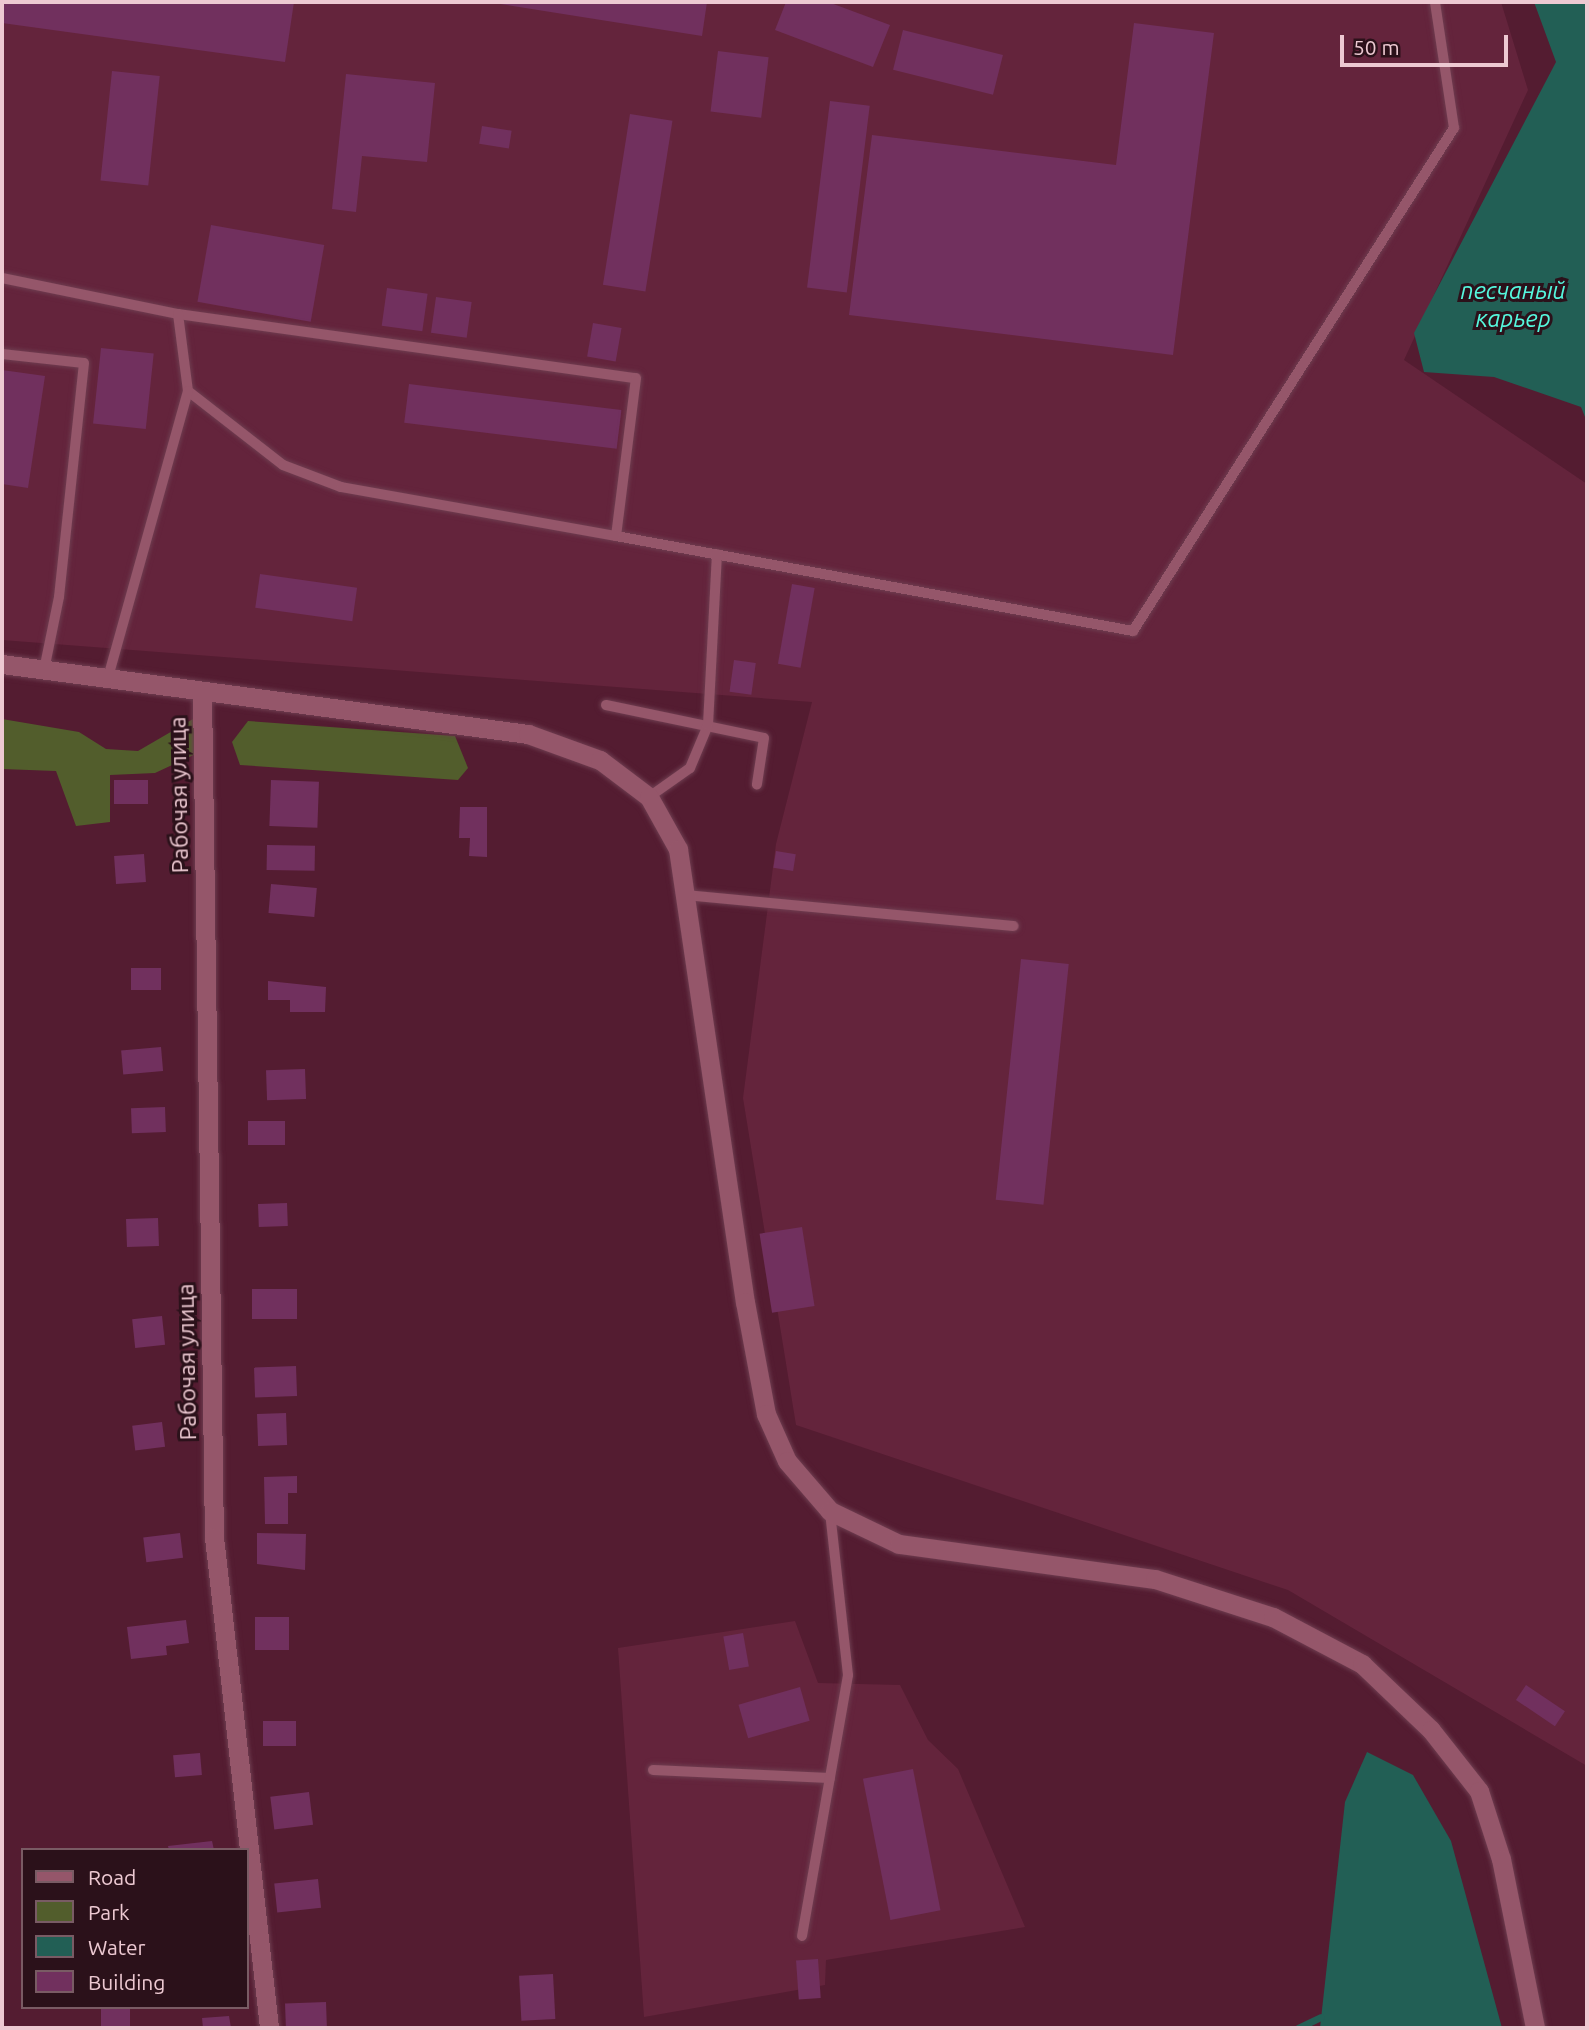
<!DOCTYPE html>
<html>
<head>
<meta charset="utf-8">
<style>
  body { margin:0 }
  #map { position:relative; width:1589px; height:2030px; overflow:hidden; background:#541c31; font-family:Ubuntu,sans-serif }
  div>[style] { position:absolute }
  .built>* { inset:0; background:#64243c }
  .green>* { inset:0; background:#525d2c }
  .water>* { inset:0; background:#225f55 }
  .stream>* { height:7px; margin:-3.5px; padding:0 3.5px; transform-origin:3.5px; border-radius:3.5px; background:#225f55 }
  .building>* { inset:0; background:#71305e; transform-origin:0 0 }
  .roads { filter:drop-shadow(0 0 2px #6e3d50) drop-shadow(0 0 2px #6e3d50) }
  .service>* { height:10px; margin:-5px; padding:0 5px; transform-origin:5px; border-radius:5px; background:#95566a }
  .minor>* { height:19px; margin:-9.5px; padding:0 9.5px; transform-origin:9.5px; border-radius:9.5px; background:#95566a }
  .tertiary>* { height:19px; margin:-9.5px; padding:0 9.5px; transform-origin:9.5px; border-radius:9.5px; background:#95566a }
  span { translate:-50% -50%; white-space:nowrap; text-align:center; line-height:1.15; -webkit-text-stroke:6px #2b111a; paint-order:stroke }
  .street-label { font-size:23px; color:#edc9d2 }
  .water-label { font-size:24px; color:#55f7dd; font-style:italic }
  .frame { position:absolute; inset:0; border:4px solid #edc9d2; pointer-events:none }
  .legend { position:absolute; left:21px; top:1848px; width:228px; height:161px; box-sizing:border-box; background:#2b111a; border:2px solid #795b64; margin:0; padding:9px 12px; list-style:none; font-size:21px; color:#edc9d2 }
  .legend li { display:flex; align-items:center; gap:14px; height:35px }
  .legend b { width:35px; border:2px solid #795b64 }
  .scale { position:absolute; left:1340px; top:35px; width:168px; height:32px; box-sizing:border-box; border:4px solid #edc9d2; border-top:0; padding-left:9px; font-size:21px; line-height:24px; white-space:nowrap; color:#edc9d2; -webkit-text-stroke:5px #2b111a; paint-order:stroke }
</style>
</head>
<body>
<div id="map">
  <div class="built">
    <i style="clip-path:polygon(2px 2px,1501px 2px,1528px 90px,1404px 360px,1587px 484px,1587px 1766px,1288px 1590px,796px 1425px,743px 1098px,776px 844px,812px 702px,2px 640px)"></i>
    <i style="clip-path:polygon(795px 1621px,818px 1683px,900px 1685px,928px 1740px,958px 1769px,1025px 1927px,826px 1960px,825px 1985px,644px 2017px,618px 1648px)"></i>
  </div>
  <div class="green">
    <i style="clip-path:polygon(2px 719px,79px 732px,106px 749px,138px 751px,193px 719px,198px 753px,155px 773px,110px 775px,110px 822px,76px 826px,56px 771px,2px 769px)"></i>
    <i style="clip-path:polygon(248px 721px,455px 736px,468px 768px,458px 780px,240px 765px,232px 742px)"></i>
  </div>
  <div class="water">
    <i style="clip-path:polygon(1534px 2px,1587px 2px,1587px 422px,1581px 407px,1494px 377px,1424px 372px,1414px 333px,1556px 62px)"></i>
    <i style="clip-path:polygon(1367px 1752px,1413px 1775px,1451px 1841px,1502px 2028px,1320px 2028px,1345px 1802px)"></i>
  </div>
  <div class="stream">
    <i style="left:1298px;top:2028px;width:25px;rotate:-26deg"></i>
  </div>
  <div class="building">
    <i style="clip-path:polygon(2px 2px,294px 2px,285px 62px,2px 23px)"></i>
    <i style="clip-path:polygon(488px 2px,707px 2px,702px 36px)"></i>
    <i style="clip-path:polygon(786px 2px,828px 2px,890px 25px,873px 67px,775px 30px)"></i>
    <i style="clip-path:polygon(1134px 23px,1214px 33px,1173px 355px,849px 315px,872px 135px,1116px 165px)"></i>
    <i style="left:903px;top:30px;width:103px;height:41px;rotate:14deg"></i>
    <i style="left:718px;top:51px;width:51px;height:61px;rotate:7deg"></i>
    <i style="left:112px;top:71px;width:48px;height:110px;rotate:6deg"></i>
    <i style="clip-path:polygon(346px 74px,435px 83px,427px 162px,362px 156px,356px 212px,332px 209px)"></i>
    <i style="left:830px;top:101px;width:40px;height:188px;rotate:7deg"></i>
    <i style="left:630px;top:114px;width:43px;height:173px;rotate:9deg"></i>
    <i style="left:482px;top:126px;width:30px;height:18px;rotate:9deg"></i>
    <i style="left:211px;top:225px;width:115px;height:78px;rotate:10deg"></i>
    <i style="left:387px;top:288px;width:41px;height:38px;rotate:8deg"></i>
    <i style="left:436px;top:297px;width:36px;height:36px;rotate:8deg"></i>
    <i style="left:593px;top:323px;width:29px;height:34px;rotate:10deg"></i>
    <i style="left:101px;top:348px;width:53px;height:76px;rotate:6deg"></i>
    <i style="clip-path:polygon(2px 370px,45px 376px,28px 488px,2px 484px)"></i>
    <i style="left:409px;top:384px;width:214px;height:39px;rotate:7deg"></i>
    <i style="left:260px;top:574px;width:98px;height:34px;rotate:8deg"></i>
    <i style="left:792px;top:584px;width:23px;height:81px;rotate:10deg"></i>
    <i style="left:734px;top:660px;width:22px;height:32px;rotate:8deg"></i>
    <i style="left:114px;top:780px;width:34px;height:24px"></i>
    <i style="left:271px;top:780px;width:48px;height:46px;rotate:2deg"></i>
    <i style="clip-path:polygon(460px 807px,487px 807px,487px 857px,469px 856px,470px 838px,459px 838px)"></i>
    <i style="left:267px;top:845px;width:48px;height:25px;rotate:1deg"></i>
    <i style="left:776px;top:851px;width:20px;height:17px;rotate:9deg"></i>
    <i style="left:144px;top:854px;width:28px;height:30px;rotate:86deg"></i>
    <i style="left:271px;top:884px;width:46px;height:29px;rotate:5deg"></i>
    <i style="left:1021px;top:959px;width:48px;height:242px;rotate:6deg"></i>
    <i style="left:131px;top:968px;width:30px;height:22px"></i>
    <i style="clip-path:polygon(268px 981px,326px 987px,325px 1012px,290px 1012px,290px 1000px,268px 1000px)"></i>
    <i style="left:161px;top:1047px;width:24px;height:40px;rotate:85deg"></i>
    <i style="left:305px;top:1069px;width:30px;height:39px;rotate:88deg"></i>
    <i style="left:165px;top:1107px;width:25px;height:34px;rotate:88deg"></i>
    <i style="left:285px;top:1121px;width:24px;height:37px;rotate:90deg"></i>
    <i style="left:287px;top:1203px;width:23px;height:29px;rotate:88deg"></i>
    <i style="left:158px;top:1218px;width:28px;height:32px;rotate:88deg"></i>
    <i style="left:802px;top:1227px;width:80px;height:43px;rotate:81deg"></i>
    <i style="left:252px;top:1289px;width:45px;height:30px"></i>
    <i style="left:162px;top:1316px;width:29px;height:30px;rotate:84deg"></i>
    <i style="left:296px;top:1366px;width:30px;height:42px;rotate:88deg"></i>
    <i style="left:286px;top:1413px;width:32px;height:29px;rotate:88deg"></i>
    <i style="left:162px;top:1422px;width:25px;height:30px;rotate:83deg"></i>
    <i style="clip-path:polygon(297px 1476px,297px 1493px,288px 1493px,288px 1524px,265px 1524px,264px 1477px)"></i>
    <i style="left:180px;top:1533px;width:25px;height:37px;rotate:83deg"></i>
    <i style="clip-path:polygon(257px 1533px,306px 1534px,305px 1570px,257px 1564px)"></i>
    <i style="left:289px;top:1617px;width:33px;height:34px;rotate:90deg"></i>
    <i style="clip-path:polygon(186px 1620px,189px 1643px,166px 1646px,167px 1655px,131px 1659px,127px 1627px)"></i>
    <i style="left:743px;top:1633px;width:34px;height:20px;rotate:80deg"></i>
    <i style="left:1526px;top:1685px;width:47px;height:18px;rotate:34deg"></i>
    <i style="left:800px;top:1687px;width:35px;height:64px;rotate:74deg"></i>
    <i style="left:296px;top:1721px;width:25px;height:33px;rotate:90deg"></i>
    <i style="left:200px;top:1753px;width:22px;height:27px;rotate:85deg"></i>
    <i style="left:913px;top:1769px;width:144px;height:51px;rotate:79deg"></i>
    <i style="left:309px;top:1792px;width:33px;height:39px;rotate:83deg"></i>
    <i style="clip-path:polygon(212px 1841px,214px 1850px,169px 1850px,168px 1846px)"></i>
    <i style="left:318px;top:1879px;width:29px;height:44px;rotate:84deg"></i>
    <i style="left:818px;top:1959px;width:39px;height:22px;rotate:86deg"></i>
    <i style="left:553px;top:1974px;width:45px;height:34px;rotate:87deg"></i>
    <i style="left:326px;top:2002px;width:26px;height:41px;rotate:88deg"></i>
    <i style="left:101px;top:2007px;width:29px;height:21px"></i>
    <i style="clip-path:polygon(229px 2016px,231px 2028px,203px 2028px,202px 2018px)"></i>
  </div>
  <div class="roads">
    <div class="service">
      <i style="left:2px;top:278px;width:180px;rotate:11.6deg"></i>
      <i style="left:178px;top:314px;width:462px;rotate:8deg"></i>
      <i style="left:636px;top:378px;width:159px;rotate:97.2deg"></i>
      <i style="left:616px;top:536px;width:526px;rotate:10.41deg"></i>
      <i style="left:1133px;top:631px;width:597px;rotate:-57.46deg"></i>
      <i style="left:1454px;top:128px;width:127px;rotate:-98.6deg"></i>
      <i style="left:178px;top:314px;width:78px;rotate:82.6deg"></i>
      <i style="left:188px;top:391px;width:120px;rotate:37.9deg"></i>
      <i style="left:283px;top:465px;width:62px;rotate:20.8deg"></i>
      <i style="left:341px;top:487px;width:279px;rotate:10.1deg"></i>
      <i style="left:2px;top:354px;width:82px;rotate:6.3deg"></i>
      <i style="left:84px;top:363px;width:235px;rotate:96.1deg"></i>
      <i style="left:59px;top:597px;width:75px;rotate:101.6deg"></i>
      <i style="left:107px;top:681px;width:301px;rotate:-74.4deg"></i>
      <i style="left:606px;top:705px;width:161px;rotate:11.8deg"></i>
      <i style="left:764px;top:738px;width:47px;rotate:98.7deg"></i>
      <i style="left:649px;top:797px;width:50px;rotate:-35.3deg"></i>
      <i style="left:690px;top:768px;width:47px;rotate:-67.3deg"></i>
      <i style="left:708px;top:725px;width:171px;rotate:-87deg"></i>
      <i style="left:685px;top:895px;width:330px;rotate:5.4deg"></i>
      <i style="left:653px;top:1770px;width:177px;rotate:2.6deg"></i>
      <i style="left:802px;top:1936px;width:265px;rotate:-80deg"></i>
      <i style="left:848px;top:1675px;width:165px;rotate:-96.3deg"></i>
    </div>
    <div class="minor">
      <i style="left:202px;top:691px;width:846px;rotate:89.19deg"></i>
      <i style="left:214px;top:1537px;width:494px;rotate:83.6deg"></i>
    </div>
    <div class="tertiary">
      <i style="left:2px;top:664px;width:531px;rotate:7.58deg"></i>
      <i style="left:528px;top:734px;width:77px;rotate:19.9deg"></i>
      <i style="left:600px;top:760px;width:61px;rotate:37.1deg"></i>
      <i style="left:649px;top:797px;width:60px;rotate:60.9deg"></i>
      <i style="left:678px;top:849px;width:458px;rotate:81.6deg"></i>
      <i style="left:745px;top:1302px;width:114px;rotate:79.4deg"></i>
      <i style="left:766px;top:1414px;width:51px;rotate:65.9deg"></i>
      <i style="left:787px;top:1461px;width:66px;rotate:49.3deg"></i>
      <i style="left:830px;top:1511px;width:76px;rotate:25.6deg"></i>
      <i style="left:899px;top:1544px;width:258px;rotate:7.8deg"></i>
      <i style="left:1155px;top:1579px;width:124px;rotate:17.9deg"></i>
      <i style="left:1273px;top:1617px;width:101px;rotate:27.8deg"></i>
      <i style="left:1362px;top:1664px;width:95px;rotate:43.7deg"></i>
      <i style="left:1431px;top:1730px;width:78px;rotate:51.8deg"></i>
      <i style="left:1479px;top:1791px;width:71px;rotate:72.1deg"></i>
      <i style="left:1501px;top:1859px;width:172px;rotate:78.6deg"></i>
    </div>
  </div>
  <div class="street-label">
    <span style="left:179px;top:795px;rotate:-91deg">Рабочая улица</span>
    <span style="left:187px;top:1362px;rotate:-91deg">Рабочая улица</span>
  </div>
  <div class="water-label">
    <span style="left:1513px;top:305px">песчаный<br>карьер</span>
  </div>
  <div class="frame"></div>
  <ul class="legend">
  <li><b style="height:9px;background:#95566a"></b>Road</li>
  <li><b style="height:19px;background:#525d2c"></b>Park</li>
  <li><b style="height:19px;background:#225f55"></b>Water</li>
  <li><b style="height:19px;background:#71305e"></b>Building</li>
  </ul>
  <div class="scale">50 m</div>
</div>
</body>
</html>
